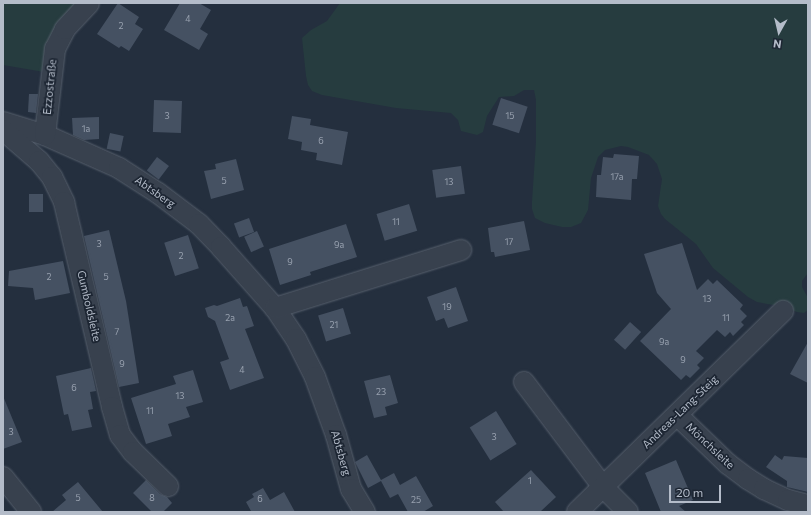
<!DOCTYPE html>
<html>
<head>
<meta charset="utf-8">
<style>
  body { margin:0 }
  #map { position:relative; width:811px; height:515px; overflow:hidden; background:#242f3e; font-family:Commissioner,sans-serif }
  div>[style] { position:absolute }
  .green>* { inset:0; background:#263c3f }
  .building>* { inset:0; background:#455162; transform-origin:0 0 }
  .roads { filter:drop-shadow(0 0 1px #565f6c) drop-shadow(0 0 1px #565f6c) }
  .minor>* { height:20px; margin:-10px; padding:0 10px; transform-origin:10px; border-radius:10px; background:#38414e }
  span { translate:-50% -50%; white-space:nowrap; text-align:center; line-height:1.15; -webkit-text-stroke:3.5px #1d2633; paint-order:stroke }
  .number-label { font-size:9px; color:#98a1af }
  .number-label span { -webkit-text-stroke-width:0 }
  .street-label { font-size:11px; color:#b4bcc9 }
  .frame { position:absolute; inset:0; border:4px solid #b4bcc9; pointer-events:none }
  .north { position:absolute; left:759px; top:12px; width:40px; height:40px; -webkit-text-stroke:3px #1d2633; paint-order:stroke; rotate:188deg; font-size:11px; font-weight:700; line-height:16px; text-align:center; color:#b4bcc9 }
  .north::after { content:''; display:block; margin:auto; width:14px; height:18px; background:#b4bcc9; clip-path:polygon(50% 0,100% 100%,50% 72%,0 100%) }
  .scale { position:absolute; left:669px; top:485px; width:52px; height:18px; box-sizing:border-box; border:2px solid #b4bcc9; border-top:0; padding-left:5px; font-size:12px; line-height:14px; white-space:nowrap; color:#b4bcc9; -webkit-text-stroke:3px #1d2633; paint-order:stroke }
</style>
</head>
<body>
<div id="map">
  <div class="green">
    <i style="clip-path:polygon(3px 3px,82px 3px,44px 72px,3px 65px)"></i>
    <i style="clip-path:polygon(340px 3px,808px 3px,808px 273px,802px 281px,802px 287px,808px 298px,808px 310px,804px 313px,797px 312px,784px 307px,757px 302px,748px 297px,713px 268px,696px 244px,665px 219px,661px 214px,658px 206px,662px 179px,657px 164px,649px 155px,628px 147px,621px 146px,605px 150px,598px 157px,591px 178px,588px 210px,581px 223px,571px 227px,562px 227px,545px 223px,535px 218px,532px 209px,532px 201px,536px 141px,536px 100px,534px 90px,524px 90px,514px 96px,499px 97px,487px 116px,483px 132px,477px 135px,461px 131px,458px 120px,451px 113px,396px 108px,322px 95px,312px 91px,308px 85px,306px 76px,302px 38px,311px 30px,327px 21px)"></i>
  </div>
  <div class="building">
    <i style="clip-path:polygon(118px 3px,139px 17px,135px 24px,143px 29px,129px 51px,121px 46px,119px 48px,97px 34px)"></i>
    <i style="clip-path:polygon(180px 3px,199px 3px,211px 10px,200px 29px,208px 34px,199px 50px,164px 30px)"></i>
    <i style="clip-path:polygon(29px 94px,38px 94px,36px 113px,28px 112px)"></i>
    <i style="left:501px;top:98px;width:28px;height:28px;rotate:18deg"></i>
    <i style="left:154px;top:100px;width:28px;height:32px;rotate:2deg"></i>
    <i style="clip-path:polygon(292px 116px,311px 119px,310px 125px,348px 132px,342px 165px,316px 160px,317px 153px,301px 150px,302px 142px,288px 139px)"></i>
    <i style="clip-path:polygon(99px 117px,99px 139px,84px 140px,73px 135px,72px 118px)"></i>
    <i style="left:110px;top:133px;width:14px;height:16px;rotate:12deg"></i>
    <i style="clip-path:polygon(614px 154px,639px 156px,637px 179px,632px 179px,631px 200px,596px 197px,597px 175px,601px 175px,603px 157px,613px 158px)"></i>
    <i style="left:157px;top:157px;width:15px;height:17px;rotate:37deg"></i>
    <i style="clip-path:polygon(236px 159px,244px 190px,211px 199px,204px 171px,216px 169px,215px 164px)"></i>
    <i style="left:461px;top:166px;width:28px;height:29px;rotate:82deg"></i>
    <i style="left:29px;top:194px;width:14px;height:18px"></i>
    <i style="left:409px;top:204px;width:28px;height:34px;rotate:73deg"></i>
    <i style="left:249px;top:218px;width:15px;height:16px;rotate:70deg"></i>
    <i style="clip-path:polygon(524px 221px,530px 250px,495px 257px,494px 252px,491px 252px,488px 228px)"></i>
    <i style="clip-path:polygon(346px 224px,357px 257px,310px 272px,311px 275px,280px 285px,269px 249px)"></i>
    <i style="clip-path:polygon(109px 230px,126px 301px,139px 383px,119px 387px,84px 236px)"></i>
    <i style="left:257px;top:231px;width:17px;height:14px;rotate:66deg"></i>
    <i style="left:188px;top:235px;width:35px;height:25px;rotate:72deg"></i>
    <i style="clip-path:polygon(682px 243px,697px 290px,708px 279px,713px 284px,717px 280px,743px 305px,740px 309px,747px 316px,741px 322px,744px 325px,733px 336px,730px 332px,725px 337px,717px 330px,696px 351px,704px 358px,697px 365px,700px 368px,690px 378px,686px 375px,681px 380px,640px 341px,671px 309px,657px 293px,644px 254px)"></i>
    <i style="clip-path:polygon(63px 261px,70px 293px,35px 300px,33px 288px,8px 286px,9px 271px)"></i>
    <i style="clip-path:polygon(456px 287px,468px 321px,448px 328px,444px 318px,436px 321px,427px 297px)"></i>
    <i style="clip-path:polygon(240px 298px,243px 307px,247px 306px,254px 326px,245px 329px,264px 378px,230px 390px,220px 362px,229px 359px,215px 321px,208px 317px,205px 308px,214px 305px,217px 306px)"></i>
    <i style="left:343px;top:308px;width:27px;height:26px;rotate:73deg"></i>
    <i style="left:630px;top:322px;width:15px;height:24px;rotate:42deg"></i>
    <i style="clip-path:polygon(808px 342px,808px 383px,790px 374px)"></i>
    <i style="clip-path:polygon(91px 368px,96px 391px,90px 392px,93px 409px,88px 410px,92px 427px,72px 431px,68px 414px,64px 415px,56px 376px)"></i>
    <i style="clip-path:polygon(193px 370px,203px 402px,186px 407px,190px 417px,168px 424px,172px 436px,146px 444px,131px 398px,176px 384px,173px 376px)"></i>
    <i style="clip-path:polygon(390px 375px,398px 403px,385px 407px,387px 415px,374px 418px,364px 381px)"></i>
    <i style="clip-path:polygon(3px 396px,22px 442px,3px 449px)"></i>
    <i style="left:496px;top:411px;width:39px;height:31px;rotate:58deg"></i>
    <i style="clip-path:polygon(367px 455px,381px 480px,394px 473px,400px 485px,416px 476px,433px 506px,423px 512px,408px 512px,398px 494px,390px 498px,381px 481px,368px 488px,355px 462px)"></i>
    <i style="clip-path:polygon(775px 455px,782px 460px,784px 456px,808px 458px,808px 492px,787px 487px,787px 481px,766px 467px)"></i>
    <i style="clip-path:polygon(676px 460px,693px 500px,679px 506px,686px 512px,661px 512px,645px 473px)"></i>
    <i style="clip-path:polygon(531px 470px,556px 497px,540px 512px,504px 512px,495px 502px)"></i>
    <i style="clip-path:polygon(146px 480px,160px 494px,167px 497px,172px 503px,163px 512px,152px 512px,133px 493px)"></i>
    <i style="clip-path:polygon(78px 482px,103px 512px,52px 512px,66px 500px,62px 495px)"></i>
    <i style="clip-path:polygon(263px 488px,270px 500px,284px 492px,295px 512px,249px 512px,251px 511px,246px 502px,254px 497px,252px 494px)"></i>
  </div>
  <div class="roads">
    <div class="minor">
      <i style="left:3px;top:122px;width:44px;rotate:17.2deg"></i>
      <i style="left:45px;top:135px;width:81px;rotate:24deg"></i>
      <i style="left:119px;top:168px;width:46px;rotate:32.7deg"></i>
      <i style="left:158px;top:193px;width:51px;rotate:37.1deg"></i>
      <i style="left:199px;top:224px;width:32px;rotate:46deg"></i>
      <i style="left:221px;top:247px;width:81px;rotate:48.5deg"></i>
      <i style="left:275px;top:308px;width:37px;rotate:56deg"></i>
      <i style="left:296px;top:339px;width:42px;rotate:63.4deg"></i>
      <i style="left:315px;top:377px;width:62px;rotate:70.1deg"></i>
      <i style="left:336px;top:435px;width:56px;rotate:74.5deg"></i>
      <i style="left:351px;top:489px;width:27px;rotate:59deg"></i>
      <i style="left:3px;top:130px;width:48px;rotate:40.7deg"></i>
      <i style="left:39px;top:161px;width:21px;rotate:51deg"></i>
      <i style="left:52px;top:177px;width:28px;rotate:64deg"></i>
      <i style="left:64px;top:202px;width:211px;rotate:76.8deg"></i>
      <i style="left:112px;top:407px;width:29px;rotate:74deg"></i>
      <i style="left:120px;top:435px;width:21px;rotate:53deg"></i>
      <i style="left:133px;top:452px;width:49px;rotate:44.2deg"></i>
      <i style="left:45px;top:135px;width:87px;rotate:-83.4deg"></i>
      <i style="left:55px;top:49px;width:22px;rotate:-63deg"></i>
      <i style="left:65px;top:29px;width:35px;rotate:-47deg"></i>
      <i style="left:275px;top:308px;width:195px;rotate:-17.3deg"></i>
      <i style="left:524px;top:382px;width:131px;rotate:53deg"></i>
      <i style="left:603px;top:487px;width:35px;rotate:45deg"></i>
      <i style="left:677px;top:415px;width:71px;rotate:43.9deg"></i>
      <i style="left:728px;top:464px;width:25px;rotate:37deg"></i>
      <i style="left:748px;top:479px;width:19px;rotate:32deg"></i>
      <i style="left:764px;top:489px;width:26px;rotate:25deg"></i>
      <i style="left:788px;top:500px;width:21px;rotate:14deg"></i>
      <i style="left:3px;top:477px;width:45px;rotate:51.3deg"></i>
      <i style="left:577px;top:512px;width:288px;rotate:-44.3deg"></i>
    </div>
  </div>
  <div class="number-label">
    <span style="left:188px;top:19px">4</span>
    <span style="left:121px;top:26px">2</span>
    <span style="left:167px;top:116px">3</span>
    <span style="left:510px;top:116px">15</span>
    <span style="left:86px;top:129px">1a</span>
    <span style="left:321px;top:141px">6</span>
    <span style="left:617px;top:177px">17a</span>
    <span style="left:224px;top:181px">5</span>
    <span style="left:449px;top:182px">13</span>
    <span style="left:396px;top:222px">11</span>
    <span style="left:509px;top:242px">17</span>
    <span style="left:99px;top:244px">3</span>
    <span style="left:339px;top:245px">9a</span>
    <span style="left:181px;top:256px">2</span>
    <span style="left:290px;top:262px">9</span>
    <span style="left:49px;top:277px">2</span>
    <span style="left:106px;top:277px">5</span>
    <span style="left:707px;top:299px">13</span>
    <span style="left:447px;top:307px">19</span>
    <span style="left:230px;top:318px">2a</span>
    <span style="left:726px;top:318px">11</span>
    <span style="left:334px;top:325px">21</span>
    <span style="left:117px;top:332px">7</span>
    <span style="left:664px;top:342px">9a</span>
    <span style="left:683px;top:360px">9</span>
    <span style="left:122px;top:364px">9</span>
    <span style="left:242px;top:370px">4</span>
    <span style="left:74px;top:388px">6</span>
    <span style="left:381px;top:392px">23</span>
    <span style="left:180px;top:396px">13</span>
    <span style="left:150px;top:411px">11</span>
    <span style="left:11px;top:432px">3</span>
    <span style="left:494px;top:437px">3</span>
    <span style="left:530px;top:481px">1</span>
    <span style="left:78px;top:498px">5</span>
    <span style="left:152px;top:498px">8</span>
    <span style="left:260px;top:499px">6</span>
    <span style="left:416px;top:500px">25</span>
  </div>
  <div class="street-label">
    <span style="left:50px;top:87px;rotate:-84deg">Ezzostraße</span>
    <span style="left:155px;top:192px;rotate:35deg">Abtsberg</span>
    <span style="left:89px;top:306px;rotate:77deg">Gumboldsleite</span>
    <span style="left:680px;top:412px;rotate:-44deg">Andreas-Lang-Steig</span>
    <span style="left:710px;top:446px;rotate:43deg">Mönchsleite</span>
    <span style="left:341px;top:453px;rotate:74deg">Abtsberg</span>
  </div>
  <div class="frame"></div>
  <div class="north">N</div>
  <div class="scale">20 m</div>
</div>
</body>
</html>
